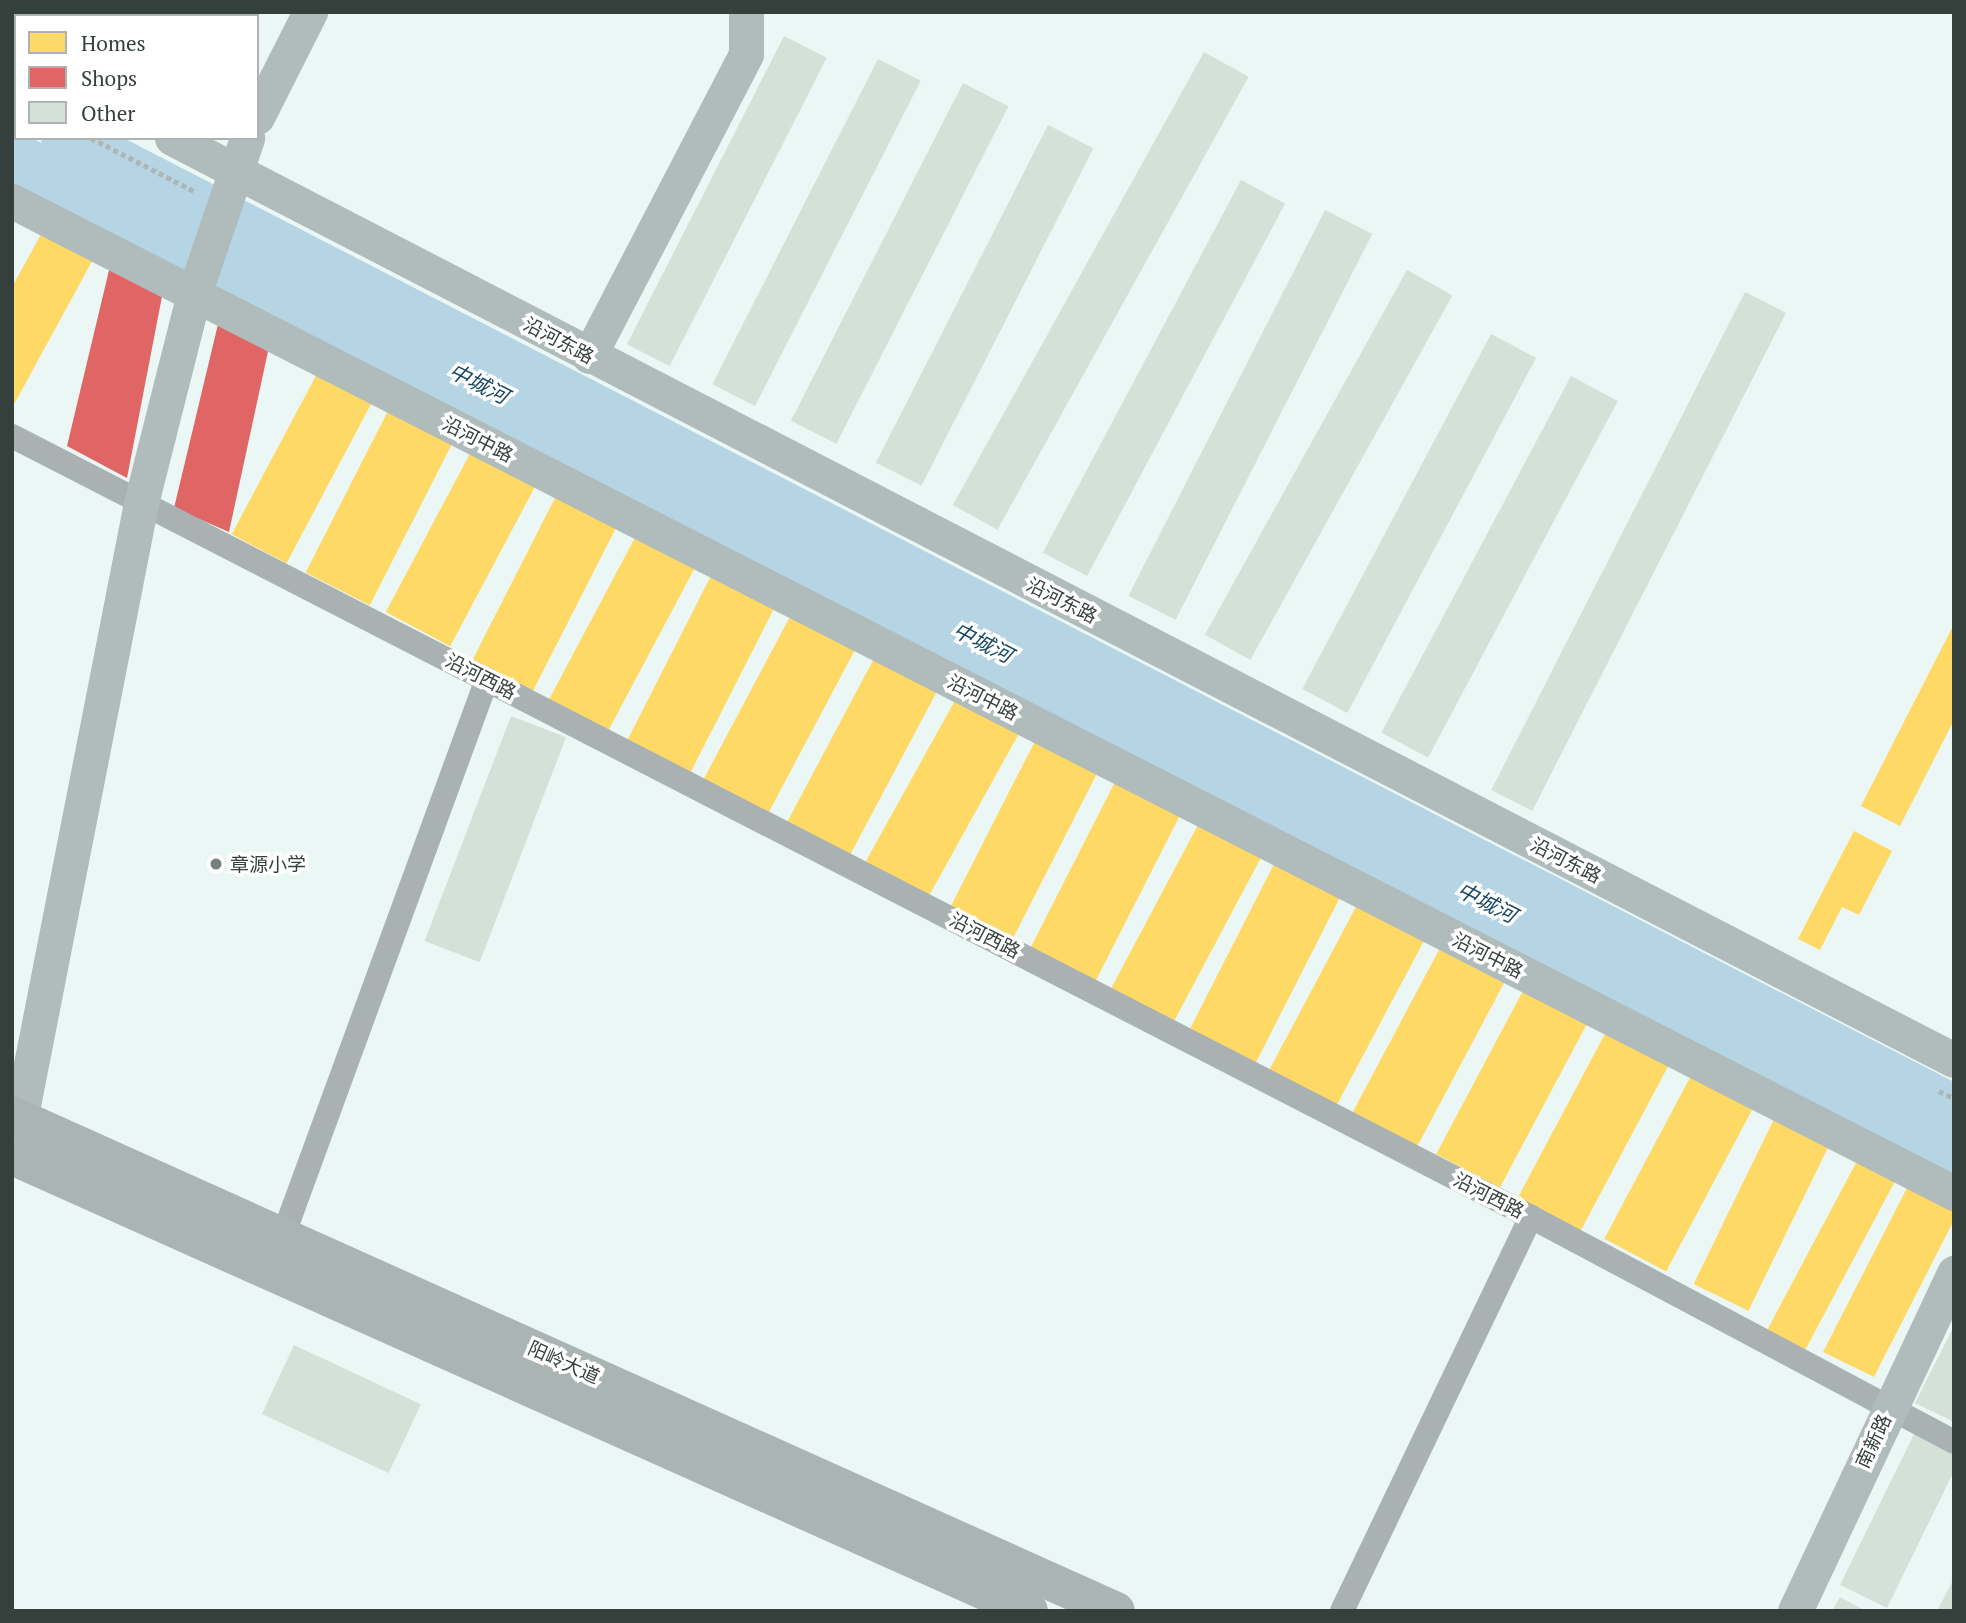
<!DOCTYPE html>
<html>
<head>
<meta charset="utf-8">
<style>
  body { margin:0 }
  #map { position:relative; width:1966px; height:1623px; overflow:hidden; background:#ebf7f4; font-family:"PT Serif","Noto Sans SC",serif }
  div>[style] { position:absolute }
  .homes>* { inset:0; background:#ffd966; transform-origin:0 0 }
  .shops>* { inset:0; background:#e06666 }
  .river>* { height:52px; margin:-26px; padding:0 26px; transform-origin:26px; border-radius:26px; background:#b5d4e4 }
  .building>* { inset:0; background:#d4e1d9; transform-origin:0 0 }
  .path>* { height:4.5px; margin-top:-2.25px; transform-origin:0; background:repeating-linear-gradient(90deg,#aeb6b5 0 5px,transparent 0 8.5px) }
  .street>* { height:24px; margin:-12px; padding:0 12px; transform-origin:12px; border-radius:12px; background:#aab1b2 }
  .secondary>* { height:35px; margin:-17.5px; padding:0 17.5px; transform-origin:17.5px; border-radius:17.5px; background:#b0bbbb }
  .primary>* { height:38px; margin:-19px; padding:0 19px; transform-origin:19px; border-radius:19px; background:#aab4b3 }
  .dots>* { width:19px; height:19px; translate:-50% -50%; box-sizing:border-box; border:4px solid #fff; border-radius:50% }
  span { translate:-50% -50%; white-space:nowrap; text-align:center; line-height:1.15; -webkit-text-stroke:7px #fff; paint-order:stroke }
  .street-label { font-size:19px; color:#353f3c }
  .poi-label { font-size:19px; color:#353f3c }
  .left { translate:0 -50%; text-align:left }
  .water-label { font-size:21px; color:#174861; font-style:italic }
  .frame { position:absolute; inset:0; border:14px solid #353f3c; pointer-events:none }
  .legend { position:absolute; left:14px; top:14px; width:245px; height:126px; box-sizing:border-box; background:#fff; border:2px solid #aeb2b1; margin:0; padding:9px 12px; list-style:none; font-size:21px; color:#353f3c }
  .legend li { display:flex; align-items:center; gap:14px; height:35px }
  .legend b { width:35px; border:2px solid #aeb2b1 }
</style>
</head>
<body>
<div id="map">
  <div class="homes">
    <i style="clip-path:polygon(45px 227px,96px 254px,12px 408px,12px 287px)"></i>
    <i style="left:319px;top:370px;width:62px;height:186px;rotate:28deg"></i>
    <i style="left:391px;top:405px;width:72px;height:188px;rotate:27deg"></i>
    <i style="left:474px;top:446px;width:73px;height:188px;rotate:28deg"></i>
    <i style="left:557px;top:494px;width:68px;height:189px;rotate:27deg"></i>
    <i style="left:638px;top:532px;width:67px;height:189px;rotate:28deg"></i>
    <i style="left:714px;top:570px;width:71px;height:191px;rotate:27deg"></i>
    <i style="left:793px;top:611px;width:73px;height:191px;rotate:28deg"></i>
    <i style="clip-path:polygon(1954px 624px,1954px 720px,1900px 826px,1861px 806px)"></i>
    <i style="left:877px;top:653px;width:71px;height:191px;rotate:28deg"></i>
    <i style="left:958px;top:695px;width:72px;height:191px;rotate:29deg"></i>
    <i style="left:1036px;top:739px;width:70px;height:191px;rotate:27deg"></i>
    <i style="left:1115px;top:782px;width:73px;height:188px;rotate:27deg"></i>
    <i style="left:1199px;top:823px;width:71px;height:191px;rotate:28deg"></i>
    <i style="clip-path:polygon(1854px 831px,1892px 851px,1859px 915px,1842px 907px,1820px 950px,1798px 939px)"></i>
    <i style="left:1274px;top:864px;width:74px;height:191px;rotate:27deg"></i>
    <i style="left:1357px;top:905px;width:76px;height:188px;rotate:28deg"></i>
    <i style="left:1440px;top:948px;width:73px;height:190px;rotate:28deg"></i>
    <i style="left:1525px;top:987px;width:72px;height:189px;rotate:28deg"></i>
    <i style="left:1607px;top:1030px;width:71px;height:191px;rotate:28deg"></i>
    <i style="left:1694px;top:1070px;width:70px;height:191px;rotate:28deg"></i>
    <i style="left:1776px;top:1115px;width:61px;height:188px;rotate:26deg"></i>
    <i style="left:1857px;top:1161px;width:43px;height:191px;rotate:28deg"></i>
    <i style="clip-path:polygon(1908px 1186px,1954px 1209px,1954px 1220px,1874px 1377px,1823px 1352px)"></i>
  </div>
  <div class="shops">
    <i style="clip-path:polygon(111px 262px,164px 286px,127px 478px,67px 446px)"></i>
    <i style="clip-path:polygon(219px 320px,270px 342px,229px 532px,174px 508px)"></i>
  </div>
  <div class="river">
    <i style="left:12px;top:110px;width:4px;rotate:27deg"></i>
    <i style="left:67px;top:138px;width:2123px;rotate:27.28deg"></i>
    <i style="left:12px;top:157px;width:2185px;rotate:27.29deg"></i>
  </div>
  <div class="building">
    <i style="left:784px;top:36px;width:48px;height:346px;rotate:27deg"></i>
    <i style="left:1204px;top:52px;width:51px;height:518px;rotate:29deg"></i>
    <i style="left:878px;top:59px;width:48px;height:365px;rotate:27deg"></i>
    <i style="left:963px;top:83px;width:51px;height:379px;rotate:27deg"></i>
    <i style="left:1048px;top:125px;width:51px;height:379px;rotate:27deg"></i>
    <i style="left:1241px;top:180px;width:50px;height:422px;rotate:28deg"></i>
    <i style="left:1325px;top:210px;width:53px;height:433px;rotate:27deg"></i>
    <i style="left:1407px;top:270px;width:52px;height:417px;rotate:29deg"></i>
    <i style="left:1745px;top:292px;width:46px;height:559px;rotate:27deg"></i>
    <i style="left:1491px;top:334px;width:51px;height:402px;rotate:28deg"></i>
    <i style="left:1571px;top:376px;width:53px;height:404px;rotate:28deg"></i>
    <i style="left:511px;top:716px;width:59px;height:241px;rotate:21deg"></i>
    <i style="clip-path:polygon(1954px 1326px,1954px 1422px,1915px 1403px)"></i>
    <i style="left:294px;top:1345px;width:140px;height:76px;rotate:25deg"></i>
    <i style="clip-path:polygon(1915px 1432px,1954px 1450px,1954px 1471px,1887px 1608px,1840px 1585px)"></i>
    <i style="clip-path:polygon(1954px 1578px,1954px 1611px,1937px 1611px)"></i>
    <i style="clip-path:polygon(1840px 1597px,1866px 1611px,1832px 1611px)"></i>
  </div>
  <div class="path">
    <i style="left:12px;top:98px;width:4px;rotate:27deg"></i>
    <i style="left:91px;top:138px;width:118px;rotate:27.2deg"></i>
    <i style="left:1939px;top:1091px;width:17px;rotate:25deg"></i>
  </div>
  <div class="street">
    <i style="left:12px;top:436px;width:1708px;rotate:27.21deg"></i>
    <i style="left:1531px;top:1217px;width:479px;rotate:28deg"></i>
    <i style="left:283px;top:1236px;width:593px;rotate:-69.88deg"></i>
    <i style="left:1342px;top:1611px;width:437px;rotate:-64.4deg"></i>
  </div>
  <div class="secondary">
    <i style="left:12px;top:59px;width:4px;rotate:27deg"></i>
    <i style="left:257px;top:117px;width:118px;rotate:-63.2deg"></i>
    <i style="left:172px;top:138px;width:2006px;rotate:27.36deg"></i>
    <i style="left:12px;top:201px;width:2181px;rotate:27.06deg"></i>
    <i style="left:589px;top:356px;width:340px;rotate:-62.5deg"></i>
    <i style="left:746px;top:54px;width:42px;rotate:-90deg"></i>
    <i style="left:15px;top:1146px;width:655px;rotate:-78.91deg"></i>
    <i style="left:141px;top:503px;width:216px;rotate:-75.8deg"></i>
    <i style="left:194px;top:294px;width:165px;rotate:-71.2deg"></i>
    <i style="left:1795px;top:1611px;width:374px;rotate:-64.8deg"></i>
  </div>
  <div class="primary">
    <i style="left:12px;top:1115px;width:1210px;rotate:24.19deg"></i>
    <i style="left:12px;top:1156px;width:1114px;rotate:24.1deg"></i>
  </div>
  <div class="dots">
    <i style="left:216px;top:864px;background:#757f7c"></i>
  </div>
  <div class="street-label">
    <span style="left:559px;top:340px;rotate:28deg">沿河东路</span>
    <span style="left:478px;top:439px;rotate:27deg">沿河中路</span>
    <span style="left:1062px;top:600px;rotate:27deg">沿河东路</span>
    <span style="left:481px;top:676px;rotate:27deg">沿河西路</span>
    <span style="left:983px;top:697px;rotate:27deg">沿河中路</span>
    <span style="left:1566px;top:860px;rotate:27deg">沿河东路</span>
    <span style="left:985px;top:935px;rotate:27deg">沿河西路</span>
    <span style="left:1488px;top:955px;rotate:27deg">沿河中路</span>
    <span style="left:1489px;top:1195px;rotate:27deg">沿河西路</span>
    <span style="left:564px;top:1362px;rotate:24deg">阳岭大道</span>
    <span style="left:1873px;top:1441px;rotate:-65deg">南新路</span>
  </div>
  <div class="poi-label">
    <span class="left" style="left:230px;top:864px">章源小学</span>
  </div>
  <div class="water-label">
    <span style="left:479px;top:383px;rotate:27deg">中城河</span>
    <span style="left:983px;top:642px;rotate:27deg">中城河</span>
    <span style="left:1487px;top:902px;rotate:27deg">中城河</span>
  </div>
  <div class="frame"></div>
  <ul class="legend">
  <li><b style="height:19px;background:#ffd966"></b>Homes</li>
  <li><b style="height:19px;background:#e06666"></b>Shops</li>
  <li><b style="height:19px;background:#d4e1d9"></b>Other</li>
  </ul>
</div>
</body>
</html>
